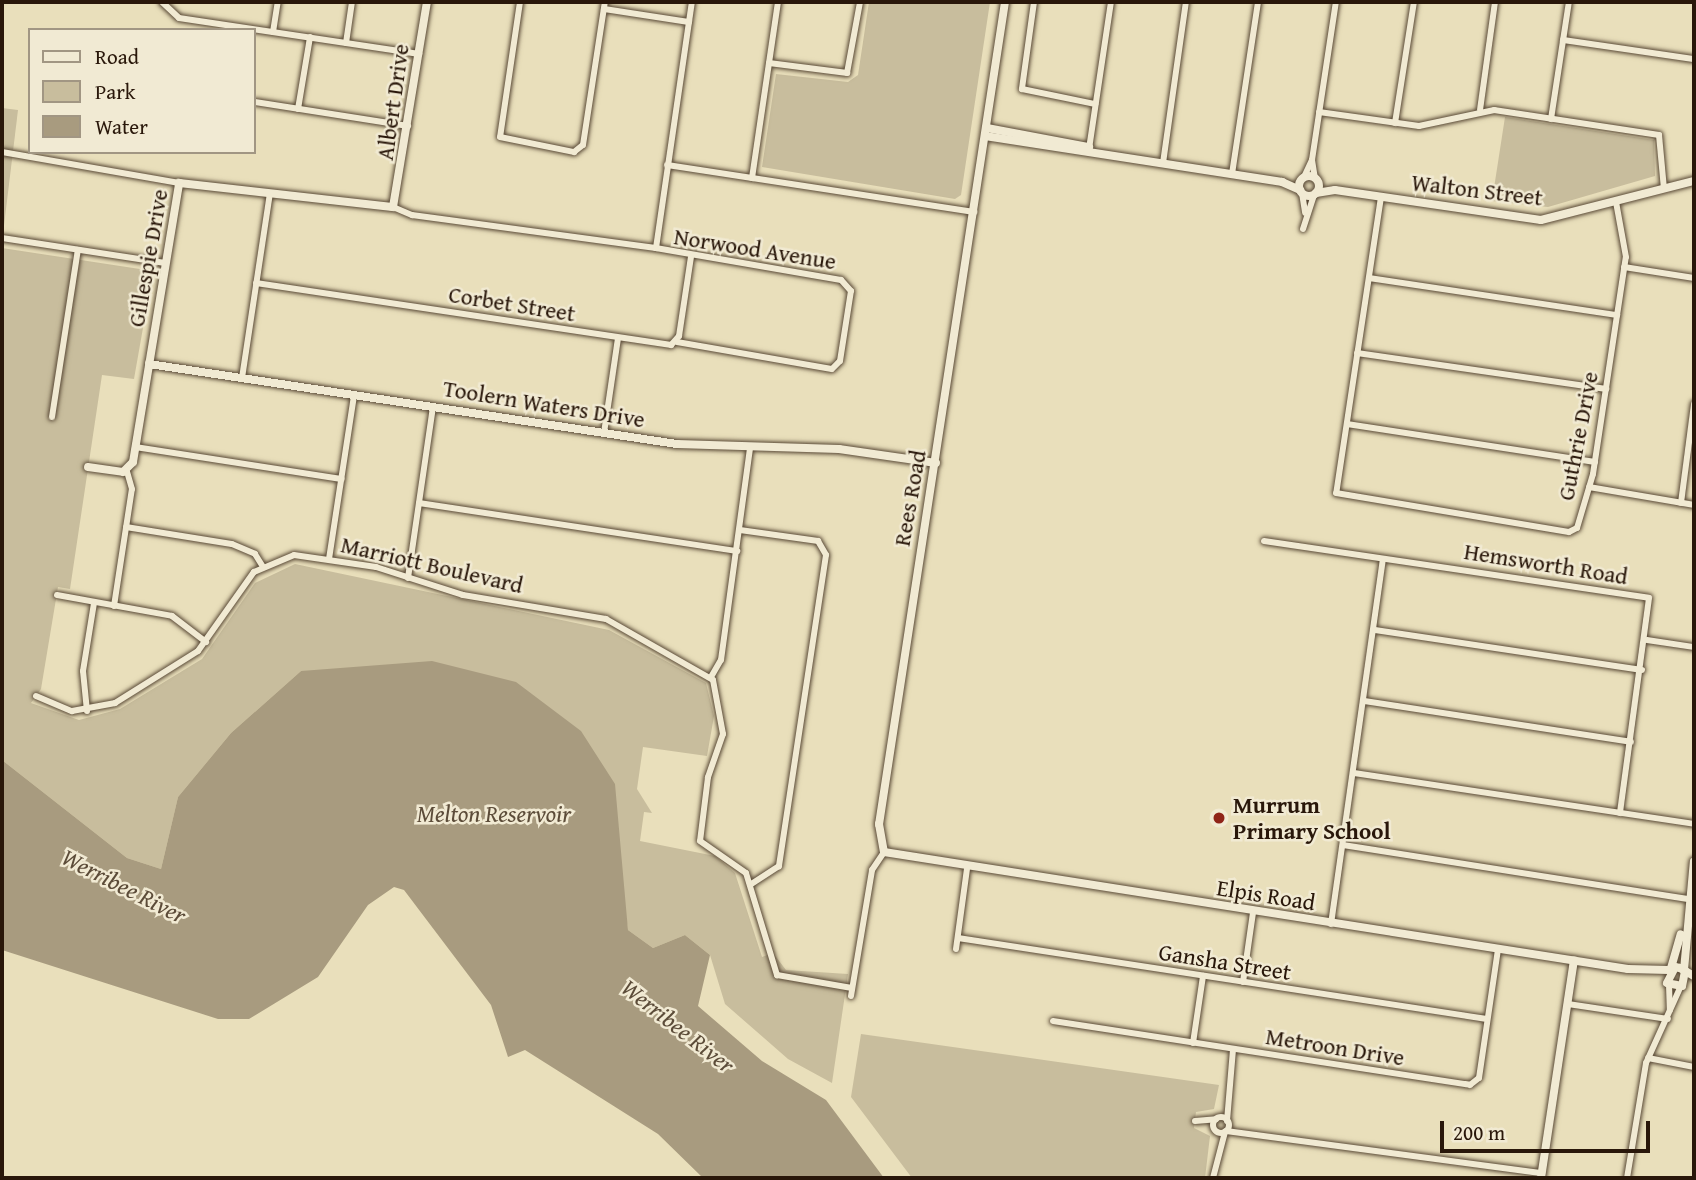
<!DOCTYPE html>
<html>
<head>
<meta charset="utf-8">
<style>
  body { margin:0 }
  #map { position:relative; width:1696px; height:1180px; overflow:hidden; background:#e9dfbb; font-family:"Gentium Book Plus",serif }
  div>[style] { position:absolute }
  .green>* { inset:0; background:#c8bd9d }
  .water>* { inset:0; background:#a89b7f }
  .roads { filter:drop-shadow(0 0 2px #594936) drop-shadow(0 0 2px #594936) }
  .minor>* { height:6px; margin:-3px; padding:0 3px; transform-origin:3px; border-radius:3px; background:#f1ead3 }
  .minor>.ring { margin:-3px; padding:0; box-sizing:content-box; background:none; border:6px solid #f1ead3; border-radius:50% }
  .tertiary>* { height:8px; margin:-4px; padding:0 4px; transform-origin:4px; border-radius:4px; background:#f1ead3 }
  .tertiary>.ring { margin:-4px; padding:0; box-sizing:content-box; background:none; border:8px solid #f1ead3; border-radius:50% }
  .dots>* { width:19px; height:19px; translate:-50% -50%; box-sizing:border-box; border:4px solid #f1ead3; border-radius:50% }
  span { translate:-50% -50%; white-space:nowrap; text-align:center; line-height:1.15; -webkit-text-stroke:5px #f1ead3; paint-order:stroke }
  .street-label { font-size:23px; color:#29170a }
  .poi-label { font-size:23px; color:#29170a; font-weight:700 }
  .left { translate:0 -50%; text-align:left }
  .water-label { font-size:24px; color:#5c4c39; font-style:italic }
  .frame { position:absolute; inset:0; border:4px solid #29170a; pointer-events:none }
  .legend { position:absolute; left:28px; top:28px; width:228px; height:126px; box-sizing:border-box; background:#f1ead3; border:2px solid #a19683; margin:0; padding:9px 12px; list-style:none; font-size:21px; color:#29170a }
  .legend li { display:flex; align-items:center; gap:14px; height:35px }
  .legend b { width:35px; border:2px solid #a19683 }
  .scale { position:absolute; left:1440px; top:1121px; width:210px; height:32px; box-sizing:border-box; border:4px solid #29170a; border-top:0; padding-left:9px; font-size:21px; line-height:24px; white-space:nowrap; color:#29170a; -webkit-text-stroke:5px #f1ead3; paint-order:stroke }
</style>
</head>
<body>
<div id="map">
  <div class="green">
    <i style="clip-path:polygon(869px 2px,990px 2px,961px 195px,955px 199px,762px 167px,776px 74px,848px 82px,858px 75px)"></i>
    <i style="clip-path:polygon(2px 108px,18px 110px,2px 242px)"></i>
    <i style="clip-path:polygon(1505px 117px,1654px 140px,1655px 176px,1548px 207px,1492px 201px)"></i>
    <i style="clip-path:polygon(2px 248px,153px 271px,134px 379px,102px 375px,70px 589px,58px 587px,41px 689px,31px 703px,79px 720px,120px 709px,202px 659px,255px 583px,295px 564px,609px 630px,706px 683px,714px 716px,707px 756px,643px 747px,637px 789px,652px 813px,644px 812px,640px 841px,715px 856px,735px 873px,762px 957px,773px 953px,786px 970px,848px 974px,832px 1083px,788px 1059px,725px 1004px,710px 955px,685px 935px,653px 948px,628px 930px,622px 888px,301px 671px,231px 733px,178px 797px,161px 869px,127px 858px,2px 760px)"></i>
    <i style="clip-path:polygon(861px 1034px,1219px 1085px,1214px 1109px,1196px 1112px,1194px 1128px,1210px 1136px,1205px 1178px,912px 1178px,851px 1097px)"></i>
  </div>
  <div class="water">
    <i style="clip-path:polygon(432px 661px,516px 682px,581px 731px,615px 784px,628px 930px,653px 948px,685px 935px,710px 955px,698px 1006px,762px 1061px,826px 1100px,884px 1178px,703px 1178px,658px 1134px,525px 1050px,508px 1057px,491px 1005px,404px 890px,394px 887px,368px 905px,318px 977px,249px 1019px,218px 1019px,2px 950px,2px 760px,127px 858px,161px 869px,178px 797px,231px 733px,301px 671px)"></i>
  </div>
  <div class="roads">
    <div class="minor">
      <i style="left:162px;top:2px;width:23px;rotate:43deg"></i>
      <i style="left:179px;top:18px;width:243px;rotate:8.5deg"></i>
      <i style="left:520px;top:2px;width:136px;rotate:98.4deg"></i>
      <i style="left:500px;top:137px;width:76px;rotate:11.5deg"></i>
      <i style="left:574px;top:152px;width:11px;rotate:-38deg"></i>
      <i style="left:583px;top:145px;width:145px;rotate:-81.3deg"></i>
      <i style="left:1034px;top:2px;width:88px;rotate:97.9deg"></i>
      <i style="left:1022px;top:89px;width:75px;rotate:11.6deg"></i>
      <i style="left:604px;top:9px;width:86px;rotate:8.7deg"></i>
      <i style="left:273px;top:32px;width:30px;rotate:-81deg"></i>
      <i style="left:1563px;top:40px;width:132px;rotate:8.3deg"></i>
      <i style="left:346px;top:43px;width:41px;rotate:-81.7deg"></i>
      <i style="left:769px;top:63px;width:79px;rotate:7.3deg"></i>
      <i style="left:847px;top:73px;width:72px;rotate:-79.6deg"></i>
      <i style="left:255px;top:102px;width:155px;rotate:8.9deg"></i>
      <i style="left:298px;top:109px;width:73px;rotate:-80.5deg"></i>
      <i style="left:1480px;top:110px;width:109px;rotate:-82.1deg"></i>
      <i style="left:1319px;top:112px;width:101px;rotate:8deg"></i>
      <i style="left:1419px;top:126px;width:77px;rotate:-12deg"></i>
      <i style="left:1494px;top:110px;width:167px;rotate:8.6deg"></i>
      <i style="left:1659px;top:135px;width:54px;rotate:84.7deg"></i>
      <i style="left:1551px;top:119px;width:118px;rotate:-81.3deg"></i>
      <i style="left:1395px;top:123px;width:122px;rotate:-81.1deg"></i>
      <i style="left:1089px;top:149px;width:149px;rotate:-81.5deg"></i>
      <i style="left:2px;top:152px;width:180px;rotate:9.9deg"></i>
      <i style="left:1312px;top:160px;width:18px;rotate:81deg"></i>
      <i style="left:1163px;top:163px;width:163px;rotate:-81.9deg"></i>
      <i style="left:667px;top:165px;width:311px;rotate:8.7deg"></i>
      <i style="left:1232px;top:174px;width:174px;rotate:-81.4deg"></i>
      <i style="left:1304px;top:177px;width:19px;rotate:-65deg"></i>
      <i style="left:1312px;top:160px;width:160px;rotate:-81.4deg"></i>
      <i style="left:752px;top:178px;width:178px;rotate:-81.6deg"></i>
      <i style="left:1302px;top:193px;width:20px;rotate:81deg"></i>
      <i style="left:1381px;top:197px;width:299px;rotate:98.6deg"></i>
      <i style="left:1336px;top:493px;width:236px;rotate:9.5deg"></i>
      <i style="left:1569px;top:532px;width:9px;rotate:-27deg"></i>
      <i style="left:1577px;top:528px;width:56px;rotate:-73.5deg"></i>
      <i style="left:1593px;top:474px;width:219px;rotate:-81.4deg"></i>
      <i style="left:1626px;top:257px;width:56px;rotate:-100.3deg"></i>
      <i style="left:393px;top:207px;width:21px;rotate:23deg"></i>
      <i style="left:412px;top:215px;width:246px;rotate:7.7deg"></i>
      <i style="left:1303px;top:229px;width:36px;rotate:-72deg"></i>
      <i style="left:2px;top:238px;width:165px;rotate:8.7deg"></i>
      <i style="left:1624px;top:267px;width:71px;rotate:8.9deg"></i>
      <i style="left:1369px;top:278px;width:251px;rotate:8.5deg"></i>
      <i style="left:256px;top:283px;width:420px;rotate:8.5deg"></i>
      <i style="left:671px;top:345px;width:12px;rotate:-48deg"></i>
      <i style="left:679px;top:336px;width:80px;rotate:-81.4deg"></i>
      <i style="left:677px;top:342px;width:157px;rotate:9.9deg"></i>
      <i style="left:832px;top:369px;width:11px;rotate:-45deg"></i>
      <i style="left:840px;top:361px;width:71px;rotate:-81.1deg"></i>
      <i style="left:851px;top:291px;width:15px;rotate:-132deg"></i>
      <i style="left:841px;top:280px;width:188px;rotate:-170.2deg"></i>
      <i style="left:656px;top:248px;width:249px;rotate:-81.7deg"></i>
      <i style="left:1357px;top:353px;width:252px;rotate:8.2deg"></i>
      <i style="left:242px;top:378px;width:187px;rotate:-81.4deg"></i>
      <i style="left:52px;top:417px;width:169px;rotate:-81.2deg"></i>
      <i style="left:1347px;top:424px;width:251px;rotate:8.7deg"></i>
      <i style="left:604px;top:433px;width:96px;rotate:-81.6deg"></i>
      <i style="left:135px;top:447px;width:209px;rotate:8.8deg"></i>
      <i style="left:1589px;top:487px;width:107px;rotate:9.7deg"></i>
      <i style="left:419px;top:503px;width:322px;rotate:8.6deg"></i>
      <i style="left:1681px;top:503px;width:100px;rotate:-82.5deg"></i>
      <i style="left:126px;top:527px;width:107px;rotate:9.1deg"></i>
      <i style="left:232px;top:544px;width:25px;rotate:23deg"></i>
      <i style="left:255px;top:554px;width:15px;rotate:58deg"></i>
      <i style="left:740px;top:530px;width:79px;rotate:8deg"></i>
      <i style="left:818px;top:541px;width:16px;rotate:60deg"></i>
      <i style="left:826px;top:555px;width:315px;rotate:98.6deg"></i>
      <i style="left:779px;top:866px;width:33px;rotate:147deg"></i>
      <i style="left:1264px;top:541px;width:389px;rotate:8.4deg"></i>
      <i style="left:1649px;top:598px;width:217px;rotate:97.7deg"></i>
      <i style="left:329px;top:559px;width:166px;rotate:-81.3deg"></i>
      <i style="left:408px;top:578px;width:173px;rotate:-81.7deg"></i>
      <i style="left:57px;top:595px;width:117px;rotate:10.3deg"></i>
      <i style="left:172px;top:616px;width:43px;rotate:37.4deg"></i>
      <i style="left:114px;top:606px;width:118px;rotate:-81.3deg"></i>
      <i style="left:132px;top:489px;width:19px;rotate:-106deg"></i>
      <i style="left:1375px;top:630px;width:270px;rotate:8.5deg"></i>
      <i style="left:1647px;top:640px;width:48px;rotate:8.5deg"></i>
      <i style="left:711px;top:677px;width:20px;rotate:-60deg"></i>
      <i style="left:721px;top:660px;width:214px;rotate:-82.2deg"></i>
      <i style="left:36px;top:696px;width:39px;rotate:23deg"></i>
      <i style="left:72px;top:711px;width:44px;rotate:-10.5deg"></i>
      <i style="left:115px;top:703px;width:98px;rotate:-32.1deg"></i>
      <i style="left:198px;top:651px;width:97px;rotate:-54.7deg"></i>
      <i style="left:254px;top:572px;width:43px;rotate:-23deg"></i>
      <i style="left:294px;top:555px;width:83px;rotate:8.3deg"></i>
      <i style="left:376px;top:567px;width:91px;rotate:17.8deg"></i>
      <i style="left:463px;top:595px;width:145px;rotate:9.5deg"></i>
      <i style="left:606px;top:619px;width:123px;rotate:29.7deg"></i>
      <i style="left:713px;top:680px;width:55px;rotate:79.5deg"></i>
      <i style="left:723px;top:734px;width:46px;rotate:109.2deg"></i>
      <i style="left:708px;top:777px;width:64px;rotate:97.1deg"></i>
      <i style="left:700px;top:841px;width:56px;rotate:34.8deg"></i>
      <i style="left:746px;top:873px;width:107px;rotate:73.1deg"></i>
      <i style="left:777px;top:975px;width:76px;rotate:9.8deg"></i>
      <i style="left:1364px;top:701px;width:270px;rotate:8.7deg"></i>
      <i style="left:87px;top:711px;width:40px;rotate:-95.7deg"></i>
      <i style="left:83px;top:671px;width:69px;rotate:-80.8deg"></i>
      <i style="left:1354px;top:773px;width:344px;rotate:8.5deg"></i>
      <i style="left:1343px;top:845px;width:349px;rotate:8.9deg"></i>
      <i style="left:1331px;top:924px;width:368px;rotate:-81.9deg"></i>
      <i style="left:958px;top:938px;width:535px;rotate:8.71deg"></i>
      <i style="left:956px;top:949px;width:81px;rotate:-82.2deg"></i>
      <i style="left:1243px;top:982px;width:70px;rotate:-81.8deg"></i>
      <i style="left:1669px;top:985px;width:25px;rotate:88deg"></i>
      <i style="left:851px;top:996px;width:128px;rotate:-80.5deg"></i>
      <i style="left:872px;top:870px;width:22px;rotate:-56deg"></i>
      <i style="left:1568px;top:1004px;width:101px;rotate:8.5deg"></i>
      <i style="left:1053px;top:1021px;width:422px;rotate:8.7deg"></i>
      <i style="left:1470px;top:1085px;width:11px;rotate:-38deg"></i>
      <i style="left:1479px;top:1078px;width:129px;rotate:-81.6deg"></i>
      <i style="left:1193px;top:1043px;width:68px;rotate:-81.5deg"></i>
      <i style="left:1648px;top:1058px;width:47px;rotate:11.1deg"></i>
      <i class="ring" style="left:1213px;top:1117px;width:10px;height:10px"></i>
      <i style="left:1195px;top:1121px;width:21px;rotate:-5deg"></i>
      <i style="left:1227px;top:1121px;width:72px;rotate:-85.2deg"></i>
      <i style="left:1226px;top:1131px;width:319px;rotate:7.6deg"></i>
      <i style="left:1213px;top:1178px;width:48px;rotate:-75.4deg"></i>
      <i style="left:1627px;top:1178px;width:117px;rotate:-80.6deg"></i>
      <i style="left:1646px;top:1063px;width:82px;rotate:-65.6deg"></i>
    </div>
    <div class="tertiary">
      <i style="left:1005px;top:2px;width:832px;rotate:98.71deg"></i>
      <i style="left:879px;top:824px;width:28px;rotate:80deg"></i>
      <i style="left:884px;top:852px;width:753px;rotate:8.94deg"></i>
      <i style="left:1628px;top:969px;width:41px;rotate:1.4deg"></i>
      <i style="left:987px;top:128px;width:104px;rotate:10.6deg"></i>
      <i style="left:985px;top:136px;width:301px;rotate:8.8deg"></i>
      <i style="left:1282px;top:182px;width:20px;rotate:24deg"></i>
      <i class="ring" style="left:1299px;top:176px;width:12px;height:12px"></i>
      <i style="left:1316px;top:193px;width:19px;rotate:-9deg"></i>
      <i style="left:1335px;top:190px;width:208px;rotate:8.3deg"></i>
      <i style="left:1541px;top:220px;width:158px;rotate:-14.3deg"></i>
      <i style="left:149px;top:364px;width:534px;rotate:8.62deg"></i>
      <i style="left:677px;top:444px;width:162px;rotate:1.8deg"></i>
      <i style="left:839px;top:449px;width:98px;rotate:8.2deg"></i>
      <i style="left:88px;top:467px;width:35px;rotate:8deg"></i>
      <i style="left:123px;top:472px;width:14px;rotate:-45deg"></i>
      <i style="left:133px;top:462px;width:283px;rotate:-80.6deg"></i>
      <i style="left:179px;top:183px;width:215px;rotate:6.4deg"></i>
      <i style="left:393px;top:207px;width:208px;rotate:-80.6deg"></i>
      <i style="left:1671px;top:968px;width:35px;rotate:-74deg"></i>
      <i style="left:1684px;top:970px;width:109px;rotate:-84.8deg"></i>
      <i style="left:1685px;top:971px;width:15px;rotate:101deg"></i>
      <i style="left:1682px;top:986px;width:15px;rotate:-169deg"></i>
      <i style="left:1667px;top:983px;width:18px;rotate:-63deg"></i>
      <i style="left:1675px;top:967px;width:5px;rotate:11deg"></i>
      <i style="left:1680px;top:968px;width:16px;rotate:30deg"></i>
      <i style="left:1541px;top:1178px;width:220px;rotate:-81.4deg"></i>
    </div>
  </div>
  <div class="dots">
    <i style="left:1219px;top:818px;background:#8f2418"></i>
  </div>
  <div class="street-label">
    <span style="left:393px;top:102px;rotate:-82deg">Albert Drive</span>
    <span style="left:1477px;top:190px;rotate:7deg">Walton Street</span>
    <span style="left:755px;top:249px;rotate:9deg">Norwood Avenue</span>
    <span style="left:148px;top:258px;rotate:-80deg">Gillespie Drive</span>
    <span style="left:512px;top:304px;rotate:9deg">Corbet Street</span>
    <span style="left:544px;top:404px;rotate:9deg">Toolern Waters Drive</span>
    <span style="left:1578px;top:436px;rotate:-79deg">Guthrie Drive</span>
    <span style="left:910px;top:498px;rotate:-80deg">Rees Road</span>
    <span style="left:1546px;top:564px;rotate:9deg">Hemsworth Road</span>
    <span style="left:432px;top:565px;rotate:13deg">Marriott Boulevard</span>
    <span style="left:1266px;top:895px;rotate:9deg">Elpis Road</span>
    <span style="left:1225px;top:962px;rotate:9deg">Gansha Street</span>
    <span style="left:1335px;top:1047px;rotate:9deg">Metroon Drive</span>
  </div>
  <div class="poi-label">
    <span class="left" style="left:1233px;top:818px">Murrum<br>Primary School</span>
  </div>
  <div class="water-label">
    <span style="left:494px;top:814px">Melton Reservoir</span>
    <span style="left:124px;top:886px;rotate:27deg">Werribee River</span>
    <span style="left:678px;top:1026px;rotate:38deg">Werribee River</span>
  </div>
  <div class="frame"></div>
  <ul class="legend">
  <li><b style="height:9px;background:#f1ead3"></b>Road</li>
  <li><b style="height:19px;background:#c8bd9d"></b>Park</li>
  <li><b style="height:19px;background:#a89b7f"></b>Water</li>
  </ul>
  <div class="scale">200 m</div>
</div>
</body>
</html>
